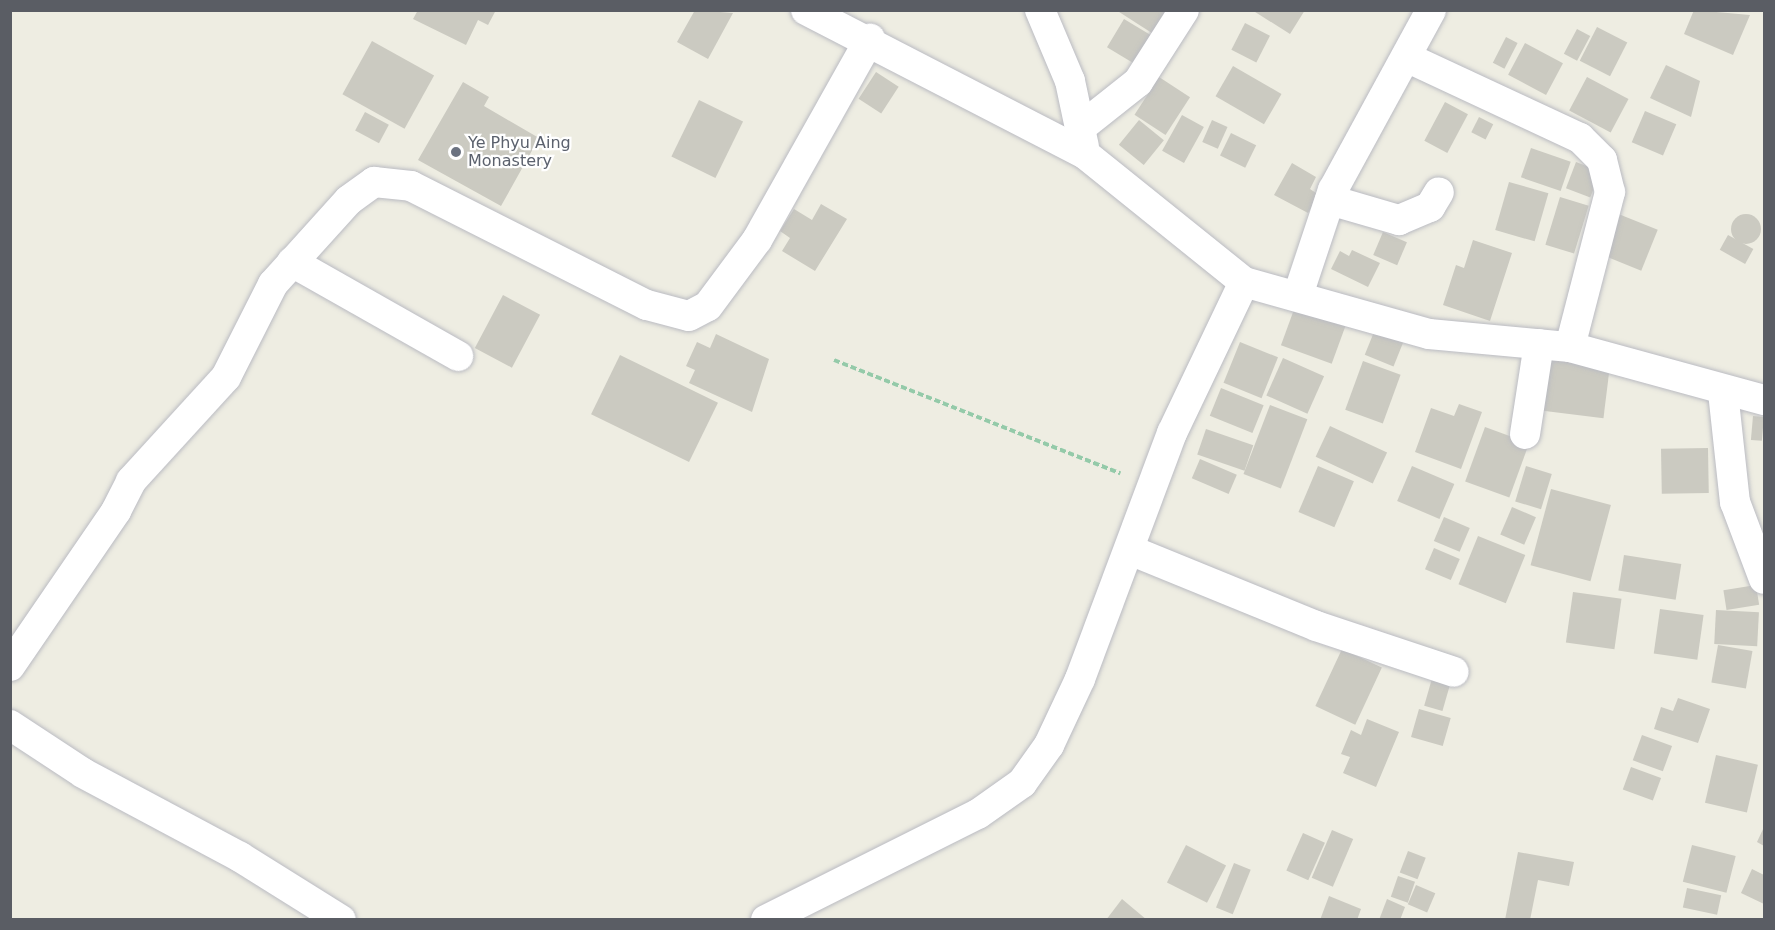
<!DOCTYPE html>
<html>
<head>
<meta charset="utf-8">
<style>
  body { margin:0 }
  #map { position:relative; width:1775px; height:930px; overflow:hidden; background:#eeede2; font-family:"DejaVu Sans",sans-serif }
  div>[style] { position:absolute }
  .building>* { inset:0; background:#cbcac1; transform-origin:0 0 }
  .round { border-radius:50% }
  .path>* { height:4px; margin-top:-2px; transform-origin:0; background:repeating-linear-gradient(90deg,#94caa9 0 6px,transparent 0 9px) }
  .roads { filter:drop-shadow(0 0 2px #babbc2) drop-shadow(0 0 2px #babbc2) }
  .minor>* { height:30px; margin:-15px; padding:0 15px; transform-origin:15px; border-radius:15px; background:#fff }
  .dots>* { width:16px; height:16px; translate:-50% -50%; box-sizing:border-box; border:3px solid #fff; border-radius:50% }
  span { translate:-50% -50%; white-space:nowrap; text-align:center; line-height:1.15; -webkit-text-stroke:4.5px #fff; paint-order:stroke }
  .worship-label { font-size:16px; color:#5b616d }
  .left { translate:0 -50%; text-align:left }
  .frame { position:absolute; inset:0; border:12px solid #5a5d64; pointer-events:none }
</style>
</head>
<body>
<div id="map">
  <div class="building">
    <i style="clip-path:polygon(418px 10px,496px 10px,488px 25px,478px 20px,466px 45px,413px 19px)"></i>
    <i style="clip-path:polygon(695px 10px,733px 13px,708px 59px,677px 42px)"></i>
    <i style="clip-path:polygon(1116px 10px,1171px 10px,1155px 35px)"></i>
    <i style="clip-path:polygon(1252px 10px,1305px 10px,1290px 34px)"></i>
    <i style="clip-path:polygon(1694px 10px,1750px 15px,1733px 55px,1684px 34px)"></i>
    <i style="left:1124px;top:19px;width:31px;height:33px;rotate:31deg"></i>
    <i style="left:1245px;top:23px;width:28px;height:30px;rotate:27deg"></i>
    <i style="left:1597px;top:27px;width:34px;height:38px;rotate:27deg"></i>
    <i style="left:1577px;top:29px;width:15px;height:28px;rotate:28deg"></i>
    <i style="left:1506px;top:37px;width:13px;height:29px;rotate:27deg"></i>
    <i style="left:372px;top:41px;width:71px;height:61px;rotate:29deg"></i>
    <i style="left:1525px;top:43px;width:43px;height:36px;rotate:28deg"></i>
    <i style="clip-path:polygon(1666px 65px,1700px 81px,1691px 117px,1650px 98px)"></i>
    <i style="left:1233px;top:66px;width:56px;height:35px;rotate:30deg"></i>
    <i style="left:876px;top:72px;width:27px;height:32px;rotate:33deg"></i>
    <i style="left:1159px;top:77px;width:37px;height:45px;rotate:33deg"></i>
    <i style="left:1587px;top:77px;width:47px;height:38px;rotate:28deg"></i>
    <i style="clip-path:polygon(463px 82px,489px 97px,484px 106px,539px 138px,501px 206px,418px 160px)"></i>
    <i style="left:699px;top:100px;width:49px;height:63px;rotate:26deg"></i>
    <i style="left:1445px;top:102px;width:26px;height:44px;rotate:28deg"></i>
    <i style="left:1645px;top:111px;width:34px;height:34px;rotate:23deg"></i>
    <i style="left:365px;top:112px;width:27px;height:21px;rotate:28deg"></i>
    <i style="left:1182px;top:115px;width:25px;height:41px;rotate:29deg"></i>
    <i style="left:1479px;top:117px;width:16px;height:17px;rotate:27deg"></i>
    <i style="left:1139px;top:120px;width:32px;height:32px;rotate:39deg"></i>
    <i style="left:1212px;top:120px;width:17px;height:24px;rotate:24deg"></i>
    <i style="left:1231px;top:133px;width:28px;height:25px;rotate:26deg"></i>
    <i style="left:1531px;top:148px;width:42px;height:31px;rotate:19deg"></i>
    <i style="left:1576px;top:162px;width:26px;height:28px;rotate:21deg"></i>
    <i style="clip-path:polygon(1292px 163px,1316px 177px,1310px 189px,1319px 195px,1308px 213px,1274px 195px)"></i>
    <i style="left:1509px;top:182px;width:41px;height:50px;rotate:16deg"></i>
    <i style="left:1560px;top:197px;width:30px;height:50px;rotate:17deg"></i>
    <i style="clip-path:polygon(821px 204px,847px 219px,815px 271px,782px 251px,790px 238px,780px 231px,794px 209px,812px 220px)"></i>
    <i style="left:1616px;top:213px;width:45px;height:44px;rotate:22deg"></i>
    <i class="round" style="left:1731px;top:214px;width:30px;height:30px"></i>
    <i style="left:1383px;top:232px;width:26px;height:25px;rotate:23deg"></i>
    <i style="left:1728px;top:235px;width:29px;height:17px;rotate:29deg"></i>
    <i style="clip-path:polygon(1473px 240px,1512px 253px,1490px 321px,1443px 305px,1456px 265px,1464px 268px)"></i>
    <i style="clip-path:polygon(1352px 250px,1380px 263px,1368px 287px,1331px 269px,1340px 251px,1349px 256px)"></i>
    <i style="left:503px;top:295px;width:42px;height:60px;rotate:28deg"></i>
    <i style="left:1296px;top:304px;width:54px;height:44px;rotate:20deg"></i>
    <i style="left:1376px;top:327px;width:31px;height:30px;rotate:22deg"></i>
    <i style="clip-path:polygon(716px 334px,769px 359px,752px 412px,689px 383px,695px 370px,686px 366px,697px 342px,710px 348px)"></i>
    <i style="left:1240px;top:342px;width:41px;height:44px;rotate:22deg"></i>
    <i style="left:1548px;top:353px;width:63px;height:58px;rotate:7deg"></i>
    <i style="left:620px;top:355px;width:109px;height:66px;rotate:26deg"></i>
    <i style="left:1283px;top:358px;width:45px;height:41px;rotate:24deg"></i>
    <i style="left:1363px;top:361px;width:40px;height:52px;rotate:20deg"></i>
    <i style="left:1221px;top:388px;width:46px;height:30px;rotate:22deg"></i>
    <i style="clip-path:polygon(1459px 404px,1482px 412px,1461px 469px,1415px 452px,1431px 408px,1454px 416px)"></i>
    <i style="left:1270px;top:405px;width:40px;height:74px;rotate:21deg"></i>
    <i style="left:1753px;top:416px;width:11px;height:24px;rotate:5deg"></i>
    <i style="left:1330px;top:426px;width:63px;height:34px;rotate:25deg"></i>
    <i style="left:1485px;top:427px;width:47px;height:58px;rotate:20deg"></i>
    <i style="left:1206px;top:429px;width:50px;height:27px;rotate:19deg"></i>
    <i style="left:1708px;top:448px;width:45px;height:47px;rotate:89deg"></i>
    <i style="left:1200px;top:459px;width:40px;height:21px;rotate:23deg"></i>
    <i style="left:1318px;top:466px;width:39px;height:50px;rotate:23deg"></i>
    <i style="left:1412px;top:466px;width:46px;height:38px;rotate:23deg"></i>
    <i style="left:1526px;top:466px;width:27px;height:37px;rotate:17deg"></i>
    <i style="left:1551px;top:489px;width:62px;height:79px;rotate:15deg"></i>
    <i style="left:1512px;top:507px;width:26px;height:30px;rotate:23deg"></i>
    <i style="left:1444px;top:517px;width:28px;height:26px;rotate:23deg"></i>
    <i style="left:1478px;top:536px;width:51px;height:52px;rotate:22deg"></i>
    <i style="left:1434px;top:548px;width:28px;height:23px;rotate:23deg"></i>
    <i style="left:1624px;top:555px;width:58px;height:36px;rotate:9deg"></i>
    <i style="left:1756px;top:585px;width:20px;height:33px;rotate:81deg"></i>
    <i style="left:1573px;top:592px;width:49px;height:51px;rotate:8deg"></i>
    <i style="left:1660px;top:609px;width:44px;height:45px;rotate:8deg"></i>
    <i style="left:1716px;top:610px;width:43px;height:34px;rotate:3deg"></i>
    <i style="left:1718px;top:645px;width:35px;height:38px;rotate:10deg"></i>
    <i style="left:1342px;top:649px;width:44px;height:63px;rotate:25deg"></i>
    <i style="left:1433px;top:675px;width:19px;height:32px;rotate:16deg"></i>
    <i style="clip-path:polygon(1678px 698px,1710px 709px,1698px 743px,1654px 729px,1661px 707px,1673px 711px)"></i>
    <i style="left:1419px;top:709px;width:33px;height:29px;rotate:16deg"></i>
    <i style="clip-path:polygon(1367px 719px,1399px 732px,1376px 787px,1343px 773px,1350px 757px,1341px 754px,1351px 730px,1361px 735px)"></i>
    <i style="left:1642px;top:735px;width:32px;height:27px;rotate:20deg"></i>
    <i style="left:1716px;top:755px;width:43px;height:49px;rotate:13deg"></i>
    <i style="left:1631px;top:767px;width:32px;height:24px;rotate:20deg"></i>
    <i style="clip-path:polygon(1764px 827px,1764px 846px,1757px 842px)"></i>
    <i style="left:1332px;top:830px;width:23px;height:52px;rotate:23deg"></i>
    <i style="left:1303px;top:833px;width:24px;height:41px;rotate:24deg"></i>
    <i style="left:1186px;top:845px;width:45px;height:42px;rotate:27deg"></i>
    <i style="left:1692px;top:845px;width:45px;height:38px;rotate:14deg"></i>
    <i style="left:1408px;top:851px;width:19px;height:23px;rotate:21deg"></i>
    <i style="clip-path:polygon(1518px 852px,1574px 862px,1569px 886px,1538px 880px,1530px 920px,1505px 920px)"></i>
    <i style="left:1234px;top:863px;width:18px;height:48px;rotate:22deg"></i>
    <i style="clip-path:polygon(1752px 869px,1764px 875px,1764px 904px,1741px 893px)"></i>
    <i style="left:1398px;top:876px;width:18px;height:22px;rotate:19deg"></i>
    <i style="left:1416px;top:885px;width:21px;height:21px;rotate:23deg"></i>
    <i style="left:1687px;top:888px;width:35px;height:20px;rotate:12deg"></i>
    <i style="clip-path:polygon(1329px 896px,1361px 909px,1357px 920px,1320px 920px)"></i>
    <i style="clip-path:polygon(1122px 899px,1147px 920px,1106px 920px)"></i>
    <i style="clip-path:polygon(1387px 899px,1405px 907px,1400px 920px,1379px 920px)"></i>
  </div>
  <div class="path">
    <i style="left:834px;top:360px;width:308px;rotate:21.6deg"></i>
  </div>
  <div class="roads">
    <div class="minor">
      <i style="left:1040px;top:10px;width:77px;rotate:67.1deg"></i>
      <i style="left:1070px;top:81px;width:67px;rotate:78deg"></i>
      <i style="left:1406px;top:57px;width:192px;rotate:25deg"></i>
      <i style="left:1580px;top:138px;width:31px;rotate:45deg"></i>
      <i style="left:1602px;top:160px;width:33px;rotate:76deg"></i>
      <i style="left:1610px;top:192px;width:160px;rotate:104.5deg"></i>
      <i style="left:1080px;top:128px;width:74px;rotate:-38.4deg"></i>
      <i style="left:1138px;top:82px;width:85px;rotate:-57.4deg"></i>
      <i style="left:1330px;top:200px;width:72px;rotate:16.2deg"></i>
      <i style="left:1399px;top:220px;width:34px;rotate:-23deg"></i>
      <i style="left:1430px;top:207px;width:17px;rotate:-59deg"></i>
      <i style="left:292px;top:262px;width:191px;rotate:29.5deg"></i>
      <i style="left:1244px;top:282px;width:192px;rotate:15.7deg"></i>
      <i style="left:1429px;top:334px;width:142px;rotate:5.3deg"></i>
      <i style="left:1570px;top:347px;width:201px;rotate:15.3deg"></i>
      <i style="left:1298px;top:295px;width:111px;rotate:-71.6deg"></i>
      <i style="left:1333px;top:190px;width:205px;rotate:-61.4deg"></i>
      <i style="left:1723px;top:392px;width:111px;rotate:83.8deg"></i>
      <i style="left:1735px;top:502px;width:82px;rotate:69.4deg"></i>
      <i style="left:1525px;top:434px;width:91px;rotate:-81.2deg"></i>
      <i style="left:1130px;top:550px;width:201px;rotate:22.2deg"></i>
      <i style="left:1316px;top:626px;width:145px;rotate:18.4deg"></i>
      <i style="left:10px;top:666px;width:188px;rotate:-55.6deg"></i>
      <i style="left:116px;top:511px;width:34px;rotate:-63deg"></i>
      <i style="left:131px;top:481px;width:141px;rotate:-47.6deg"></i>
      <i style="left:226px;top:377px;width:104px;rotate:-63.2deg"></i>
      <i style="left:273px;top:284px;width:113px;rotate:-47.9deg"></i>
      <i style="left:349px;top:200px;width:31px;rotate:-36deg"></i>
      <i style="left:374px;top:182px;width:37px;rotate:6deg"></i>
      <i style="left:411px;top:186px;width:264px;rotate:26.8deg"></i>
      <i style="left:647px;top:305px;width:43px;rotate:14.7deg"></i>
      <i style="left:689px;top:316px;width:21px;rotate:-28deg"></i>
      <i style="left:708px;top:306px;width:82px;rotate:-53.4deg"></i>
      <i style="left:757px;top:240px;width:231px;rotate:-60.7deg"></i>
      <i style="left:10px;top:725px;width:87px;rotate:33.3deg"></i>
      <i style="left:83px;top:773px;width:178px;rotate:28.1deg"></i>
      <i style="left:240px;top:857px;width:119px;rotate:32deg"></i>
      <i style="left:766px;top:920px;width:237px;rotate:-26.6deg"></i>
      <i style="left:978px;top:814px;width:54px;rotate:-35.2deg"></i>
      <i style="left:1022px;top:783px;width:47px;rotate:-54.6deg"></i>
      <i style="left:1049px;top:745px;width:73px;rotate:-64.8deg"></i>
      <i style="left:1080px;top:679px;width:263px;rotate:-69.5deg"></i>
      <i style="left:1172px;top:433px;width:167px;rotate:-64.5deg"></i>
      <i style="left:1244px;top:282px;width:204px;rotate:-141.2deg"></i>
      <i style="left:1085px;top:154px;width:314px;rotate:-152.7deg"></i>
    </div>
  </div>
  <div class="dots">
    <i style="left:456px;top:152px;background:#6b7280"></i>
  </div>
  <div class="worship-label">
    <span class="left" style="left:468px;top:152px">Ye Phyu Aing<br>Monastery</span>
  </div>
  <div class="frame"></div>
</div>
</body>
</html>
